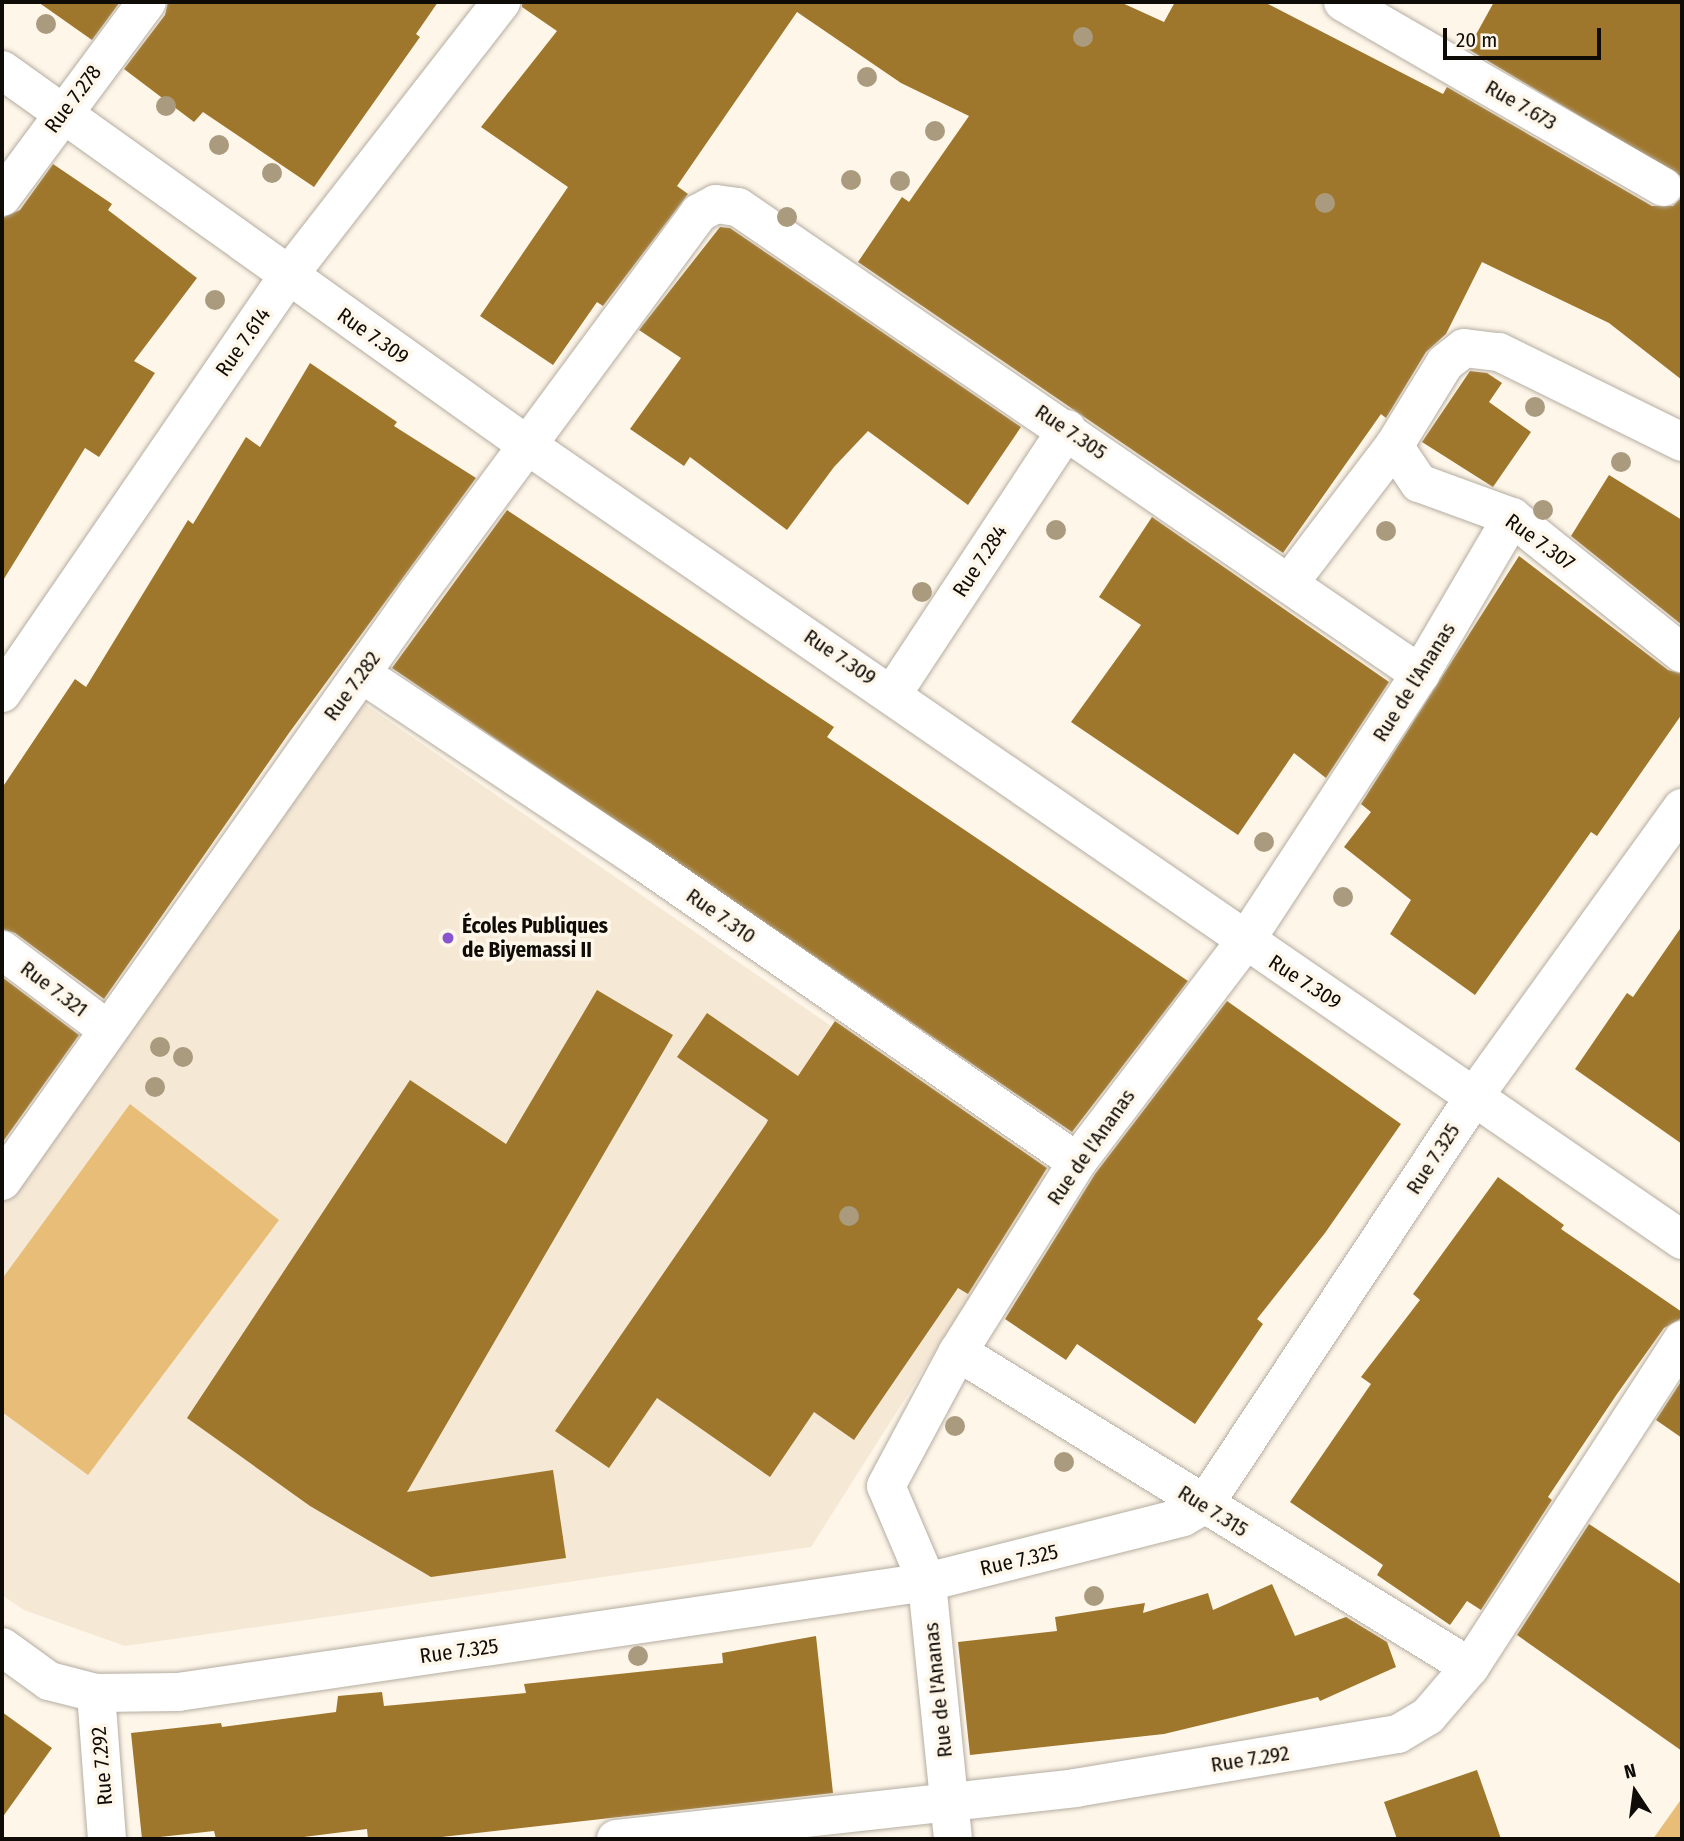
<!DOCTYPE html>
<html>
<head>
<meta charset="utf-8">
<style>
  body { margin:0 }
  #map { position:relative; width:1684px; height:1841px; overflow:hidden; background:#fef6e9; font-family:"Fira Sans Condensed",sans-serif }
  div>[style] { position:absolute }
  .built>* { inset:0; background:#f5e8d5 }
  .green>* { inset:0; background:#e8bd77 }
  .building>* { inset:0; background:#9f772c }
  .roads { filter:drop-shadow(0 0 2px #b5ada1) drop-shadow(0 0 2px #b5ada1) }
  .street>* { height:38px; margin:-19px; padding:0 19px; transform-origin:19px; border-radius:19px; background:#fff }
  .trees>* { width:20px; height:20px; margin:-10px; border-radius:50%; background:#aa9a7e }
  .dots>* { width:19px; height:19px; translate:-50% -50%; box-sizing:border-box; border:4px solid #fef6e9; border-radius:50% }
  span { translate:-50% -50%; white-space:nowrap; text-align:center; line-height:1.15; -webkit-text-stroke:7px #fef6e9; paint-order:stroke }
  .street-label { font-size:21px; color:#0f0c08 }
  .poi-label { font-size:21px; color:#0f0c08; font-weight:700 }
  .left { translate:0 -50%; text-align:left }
  .frame { position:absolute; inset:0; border:4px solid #0f0c08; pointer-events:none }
  .north { position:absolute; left:1600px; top:1757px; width:70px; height:70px; -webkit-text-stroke:5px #fef6e9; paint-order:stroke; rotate:347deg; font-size:19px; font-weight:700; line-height:28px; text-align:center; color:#0f0c08 }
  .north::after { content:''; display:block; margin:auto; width:24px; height:32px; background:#0f0c08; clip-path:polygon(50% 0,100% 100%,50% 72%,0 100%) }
  .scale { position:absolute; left:1443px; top:28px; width:158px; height:32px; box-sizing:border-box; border:4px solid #0f0c08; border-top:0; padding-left:9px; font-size:21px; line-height:24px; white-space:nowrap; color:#0f0c08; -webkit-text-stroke:5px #fef6e9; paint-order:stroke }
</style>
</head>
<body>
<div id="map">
  <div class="built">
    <i style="clip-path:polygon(360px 701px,1047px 1175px,811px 1547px,125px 1646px,24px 1610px,2px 1595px,2px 1204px)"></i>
  </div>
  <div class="green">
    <i style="clip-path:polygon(130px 1104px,279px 1220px,88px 1475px,2px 1412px,2px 1279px)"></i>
    <i style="clip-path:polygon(1682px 1798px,1682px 1839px,1653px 1839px)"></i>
  </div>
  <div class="building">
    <i style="clip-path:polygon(38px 2px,120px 2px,92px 40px)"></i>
    <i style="clip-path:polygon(168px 2px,438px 2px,416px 34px,420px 37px,314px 187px,203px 112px,194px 122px,124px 69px,165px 15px)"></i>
    <i style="clip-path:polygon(522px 2px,1120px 2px,1164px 22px,1175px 2px,1264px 2px,1443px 94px,1447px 87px,1652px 206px,1673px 206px,1682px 197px,1682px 380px,1609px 323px,1482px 262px,1446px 334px,1426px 352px,1386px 418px,1381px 414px,1283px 553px,858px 262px,902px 197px,909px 202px,969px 116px,901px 83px,797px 12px,677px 186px,688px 194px,603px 306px,597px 302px,553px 365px,480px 316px,568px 187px,481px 127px,557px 31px,522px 7px)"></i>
    <i style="clip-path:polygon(1494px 2px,1682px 2px,1682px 177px,1468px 49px)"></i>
    <i style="clip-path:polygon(53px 164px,112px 204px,108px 210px,197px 278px,134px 361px,155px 373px,99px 457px,85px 448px,2px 582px,2px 218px,20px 210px)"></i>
    <i style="clip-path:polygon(720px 227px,730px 228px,1021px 427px,968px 505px,868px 431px,834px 467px,787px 530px,690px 457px,684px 466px,630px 429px,681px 358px,639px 330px)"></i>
    <i style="clip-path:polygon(310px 363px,397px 422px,394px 426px,476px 478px,289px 733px,104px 999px,15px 933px,2px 929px,2px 788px,75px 679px,86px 687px,188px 520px,193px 524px,246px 437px,260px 447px)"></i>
    <i style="clip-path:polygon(1470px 371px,1487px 373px,1502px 383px,1489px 402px,1531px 432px,1493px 487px,1422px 442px)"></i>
    <i style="clip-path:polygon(1609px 475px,1682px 520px,1682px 625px,1571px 536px)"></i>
    <i style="clip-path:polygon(507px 510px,834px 727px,827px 737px,1188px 981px,1072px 1132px,392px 668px)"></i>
    <i style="clip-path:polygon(1152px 517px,1389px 682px,1326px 778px,1294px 753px,1238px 835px,1071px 722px,1141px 625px,1099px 597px)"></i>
    <i style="clip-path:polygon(1519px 556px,1668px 670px,1682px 674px,1682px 714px,1597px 836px,1591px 832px,1475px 995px,1390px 934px,1411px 900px,1344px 847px,1371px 812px,1361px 804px)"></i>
    <i style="clip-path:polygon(1682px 926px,1682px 1144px,1575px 1069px,1627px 993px,1633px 997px)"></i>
    <i style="clip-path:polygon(2px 977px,79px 1035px,2px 1143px)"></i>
    <i style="clip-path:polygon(597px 990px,673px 1035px,407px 1492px,553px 1470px,566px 1558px,431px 1577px,310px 1506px,187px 1418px,410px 1080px,506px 1144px)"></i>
    <i style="clip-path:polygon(1227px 1001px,1401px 1124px,1325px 1233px,1257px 1319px,1263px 1324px,1195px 1424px,1077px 1344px,1066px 1360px,1005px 1319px,1095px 1174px)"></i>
    <i style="clip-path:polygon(707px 1013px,798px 1076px,835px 1021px,1047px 1168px,968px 1294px,958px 1288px,854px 1440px,814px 1412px,770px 1477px,657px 1398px,609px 1468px,555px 1431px,766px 1124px,768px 1120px,677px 1057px)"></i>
    <i style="clip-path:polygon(1498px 1177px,1564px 1225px,1561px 1229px,1682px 1312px,1682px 1318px,1664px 1328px,1617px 1394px,1548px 1497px,1552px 1500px,1481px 1610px,1467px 1601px,1450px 1625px,1377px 1575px,1383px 1565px,1290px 1502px,1371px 1384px,1361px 1377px,1420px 1300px,1413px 1294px)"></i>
    <i style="clip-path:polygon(1682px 1380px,1682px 1438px,1656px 1420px)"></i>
    <i style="clip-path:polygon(1589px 1524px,1682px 1585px,1682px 1751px,1517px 1635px)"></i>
    <i style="clip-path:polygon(1272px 1584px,1295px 1636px,1346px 1617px,1387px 1642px,1396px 1667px,1320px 1701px,1318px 1697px,1164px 1734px,970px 1755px,958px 1642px,1057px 1631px,1055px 1617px,1145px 1603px,1143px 1613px,1208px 1593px,1213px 1610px)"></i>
    <i style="clip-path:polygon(816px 1636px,833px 1793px,424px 1839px,368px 1839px,367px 1829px,288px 1839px,216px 1839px,214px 1831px,142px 1839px,131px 1733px,221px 1723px,222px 1727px,336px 1712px,338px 1696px,382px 1692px,384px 1706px,526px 1693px,524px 1684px,723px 1663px,722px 1653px)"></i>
    <i style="clip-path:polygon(2px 1712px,52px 1748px,2px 1818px)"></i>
    <i style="clip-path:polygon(1477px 1770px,1501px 1839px,1397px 1839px,1384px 1802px)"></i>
  </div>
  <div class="roads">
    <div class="street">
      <i style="left:1343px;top:2px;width:370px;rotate:30deg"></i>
      <i style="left:2px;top:70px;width:649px;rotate:35.53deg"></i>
      <i style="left:530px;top:447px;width:1399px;rotate:34.54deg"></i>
      <i style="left:2px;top:197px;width:243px;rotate:-53.4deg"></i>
      <i style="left:1394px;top:446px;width:45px;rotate:56deg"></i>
      <i style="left:1419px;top:483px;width:99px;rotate:20.1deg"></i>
      <i style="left:1512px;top:517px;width:218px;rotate:38.7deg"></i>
      <i style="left:1290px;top:582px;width:171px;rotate:-52.6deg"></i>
      <i style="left:1394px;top:446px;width:97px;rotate:-58.4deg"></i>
      <i style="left:1445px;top:363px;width:24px;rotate:-38deg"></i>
      <i style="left:1464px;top:348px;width:35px;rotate:7deg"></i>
      <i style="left:1499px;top:352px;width:204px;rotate:26.2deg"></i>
      <i style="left:362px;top:674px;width:335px;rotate:33.7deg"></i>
      <i style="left:641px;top:860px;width:530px;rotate:34.71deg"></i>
      <i style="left:2px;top:693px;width:506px;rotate:-55.56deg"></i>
      <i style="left:288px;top:276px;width:347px;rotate:-52.1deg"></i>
      <i style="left:893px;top:693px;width:316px;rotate:-56.6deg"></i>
      <i style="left:2px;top:950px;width:131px;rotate:37deg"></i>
      <i style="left:2px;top:1181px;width:720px;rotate:-54.72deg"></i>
      <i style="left:418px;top:593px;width:473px;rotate:-53.5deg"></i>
      <i style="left:699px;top:213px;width:19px;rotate:-28deg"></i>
      <i style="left:716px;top:204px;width:22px;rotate:8deg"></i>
      <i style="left:738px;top:207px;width:827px;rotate:34.4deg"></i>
      <i style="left:958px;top:1352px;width:601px;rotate:31.6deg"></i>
      <i style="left:2px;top:1647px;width:58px;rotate:35.9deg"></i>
      <i style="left:49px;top:1681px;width:49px;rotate:14.3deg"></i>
      <i style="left:96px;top:1693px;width:82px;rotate:-0.7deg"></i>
      <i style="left:178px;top:1692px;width:757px;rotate:-8.35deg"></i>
      <i style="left:927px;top:1582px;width:264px;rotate:-14.2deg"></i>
      <i style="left:1183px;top:1517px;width:24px;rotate:-30deg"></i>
      <i style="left:1204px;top:1505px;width:491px;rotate:-56.5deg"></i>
      <i style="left:1475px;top:1095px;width:354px;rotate:-54.2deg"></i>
      <i style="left:96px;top:1693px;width:146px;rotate:85.7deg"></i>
      <i style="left:616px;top:1839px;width:462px;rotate:-6.3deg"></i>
      <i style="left:1075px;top:1788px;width:327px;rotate:-9.5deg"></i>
      <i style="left:1398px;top:1734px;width:35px;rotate:-31deg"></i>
      <i style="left:1428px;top:1716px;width:65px;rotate:-49.4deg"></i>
      <i style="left:1470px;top:1667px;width:390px;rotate:-57deg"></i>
      <i style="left:953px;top:1839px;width:258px;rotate:-95.8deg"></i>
      <i style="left:927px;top:1582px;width:104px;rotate:-113.1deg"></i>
      <i style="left:886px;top:1486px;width:152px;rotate:-61.8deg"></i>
      <i style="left:958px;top:1352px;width:224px;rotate:-57.9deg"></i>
      <i style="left:1077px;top:1162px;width:275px;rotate:-52.7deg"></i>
      <i style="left:1244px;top:943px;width:321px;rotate:-56.8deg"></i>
      <i style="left:1420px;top:674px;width:182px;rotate:-59.6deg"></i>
    </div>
  </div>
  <div class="trees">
    <i style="left:46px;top:24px"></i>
    <i style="left:1083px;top:37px"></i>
    <i style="left:867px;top:77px"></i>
    <i style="left:166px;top:106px"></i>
    <i style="left:935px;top:131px"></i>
    <i style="left:219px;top:145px"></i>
    <i style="left:272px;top:173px"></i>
    <i style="left:851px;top:180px"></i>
    <i style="left:900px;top:181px"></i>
    <i style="left:1325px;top:203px"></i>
    <i style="left:787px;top:217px"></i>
    <i style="left:215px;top:300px"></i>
    <i style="left:1535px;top:407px"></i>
    <i style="left:1621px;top:462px"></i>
    <i style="left:1543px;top:510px"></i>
    <i style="left:1056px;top:530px"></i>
    <i style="left:1386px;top:531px"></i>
    <i style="left:922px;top:592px"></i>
    <i style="left:1264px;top:842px"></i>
    <i style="left:1343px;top:897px"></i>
    <i style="left:160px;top:1047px"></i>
    <i style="left:183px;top:1057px"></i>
    <i style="left:155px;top:1087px"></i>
    <i style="left:849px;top:1216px"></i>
    <i style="left:955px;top:1426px"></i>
    <i style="left:1064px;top:1462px"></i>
    <i style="left:1094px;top:1596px"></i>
    <i style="left:638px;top:1656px"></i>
  </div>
  <div class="dots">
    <i style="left:448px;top:938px;background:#8755cd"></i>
  </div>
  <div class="street-label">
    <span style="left:73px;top:99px;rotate:-53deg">Rue 7.278</span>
    <span style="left:1521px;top:105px;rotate:30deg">Rue 7.673</span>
    <span style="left:373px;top:336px;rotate:35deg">Rue 7.309</span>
    <span style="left:243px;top:342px;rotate:-55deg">Rue 7.614</span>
    <span style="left:1071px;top:432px;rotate:34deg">Rue 7.305</span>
    <span style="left:1540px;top:542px;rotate:36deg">Rue 7.307</span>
    <span style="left:980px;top:561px;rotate:-57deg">Rue 7.284</span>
    <span style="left:840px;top:657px;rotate:34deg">Rue 7.309</span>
    <span style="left:1414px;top:682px;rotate:-58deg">Rue de l'Ananas</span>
    <span style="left:352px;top:686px;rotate:-54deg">Rue 7.282</span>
    <span style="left:721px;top:916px;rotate:35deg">Rue 7.310</span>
    <span style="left:1305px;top:982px;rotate:33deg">Rue 7.309</span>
    <span style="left:54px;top:989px;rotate:37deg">Rue 7.321</span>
    <span style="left:1091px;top:1147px;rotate:-55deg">Rue de l'Ananas</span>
    <span style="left:1433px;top:1159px;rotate:-57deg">Rue 7.325</span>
    <span style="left:1213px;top:1511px;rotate:32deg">Rue 7.315</span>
    <span style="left:1019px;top:1560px;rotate:-13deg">Rue 7.325</span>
    <span style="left:459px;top:1651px;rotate:-8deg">Rue 7.325</span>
    <span style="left:938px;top:1690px;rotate:-96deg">Rue de l'Ananas</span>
    <span style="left:1250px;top:1759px;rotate:-9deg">Rue 7.292</span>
    <span style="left:102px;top:1766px;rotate:-95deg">Rue 7.292</span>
  </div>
  <div class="poi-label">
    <span class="left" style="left:462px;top:938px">Écoles Publiques<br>de Biyemassi II</span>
  </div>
  <div class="frame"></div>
  <div class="north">N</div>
  <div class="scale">20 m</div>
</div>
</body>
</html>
